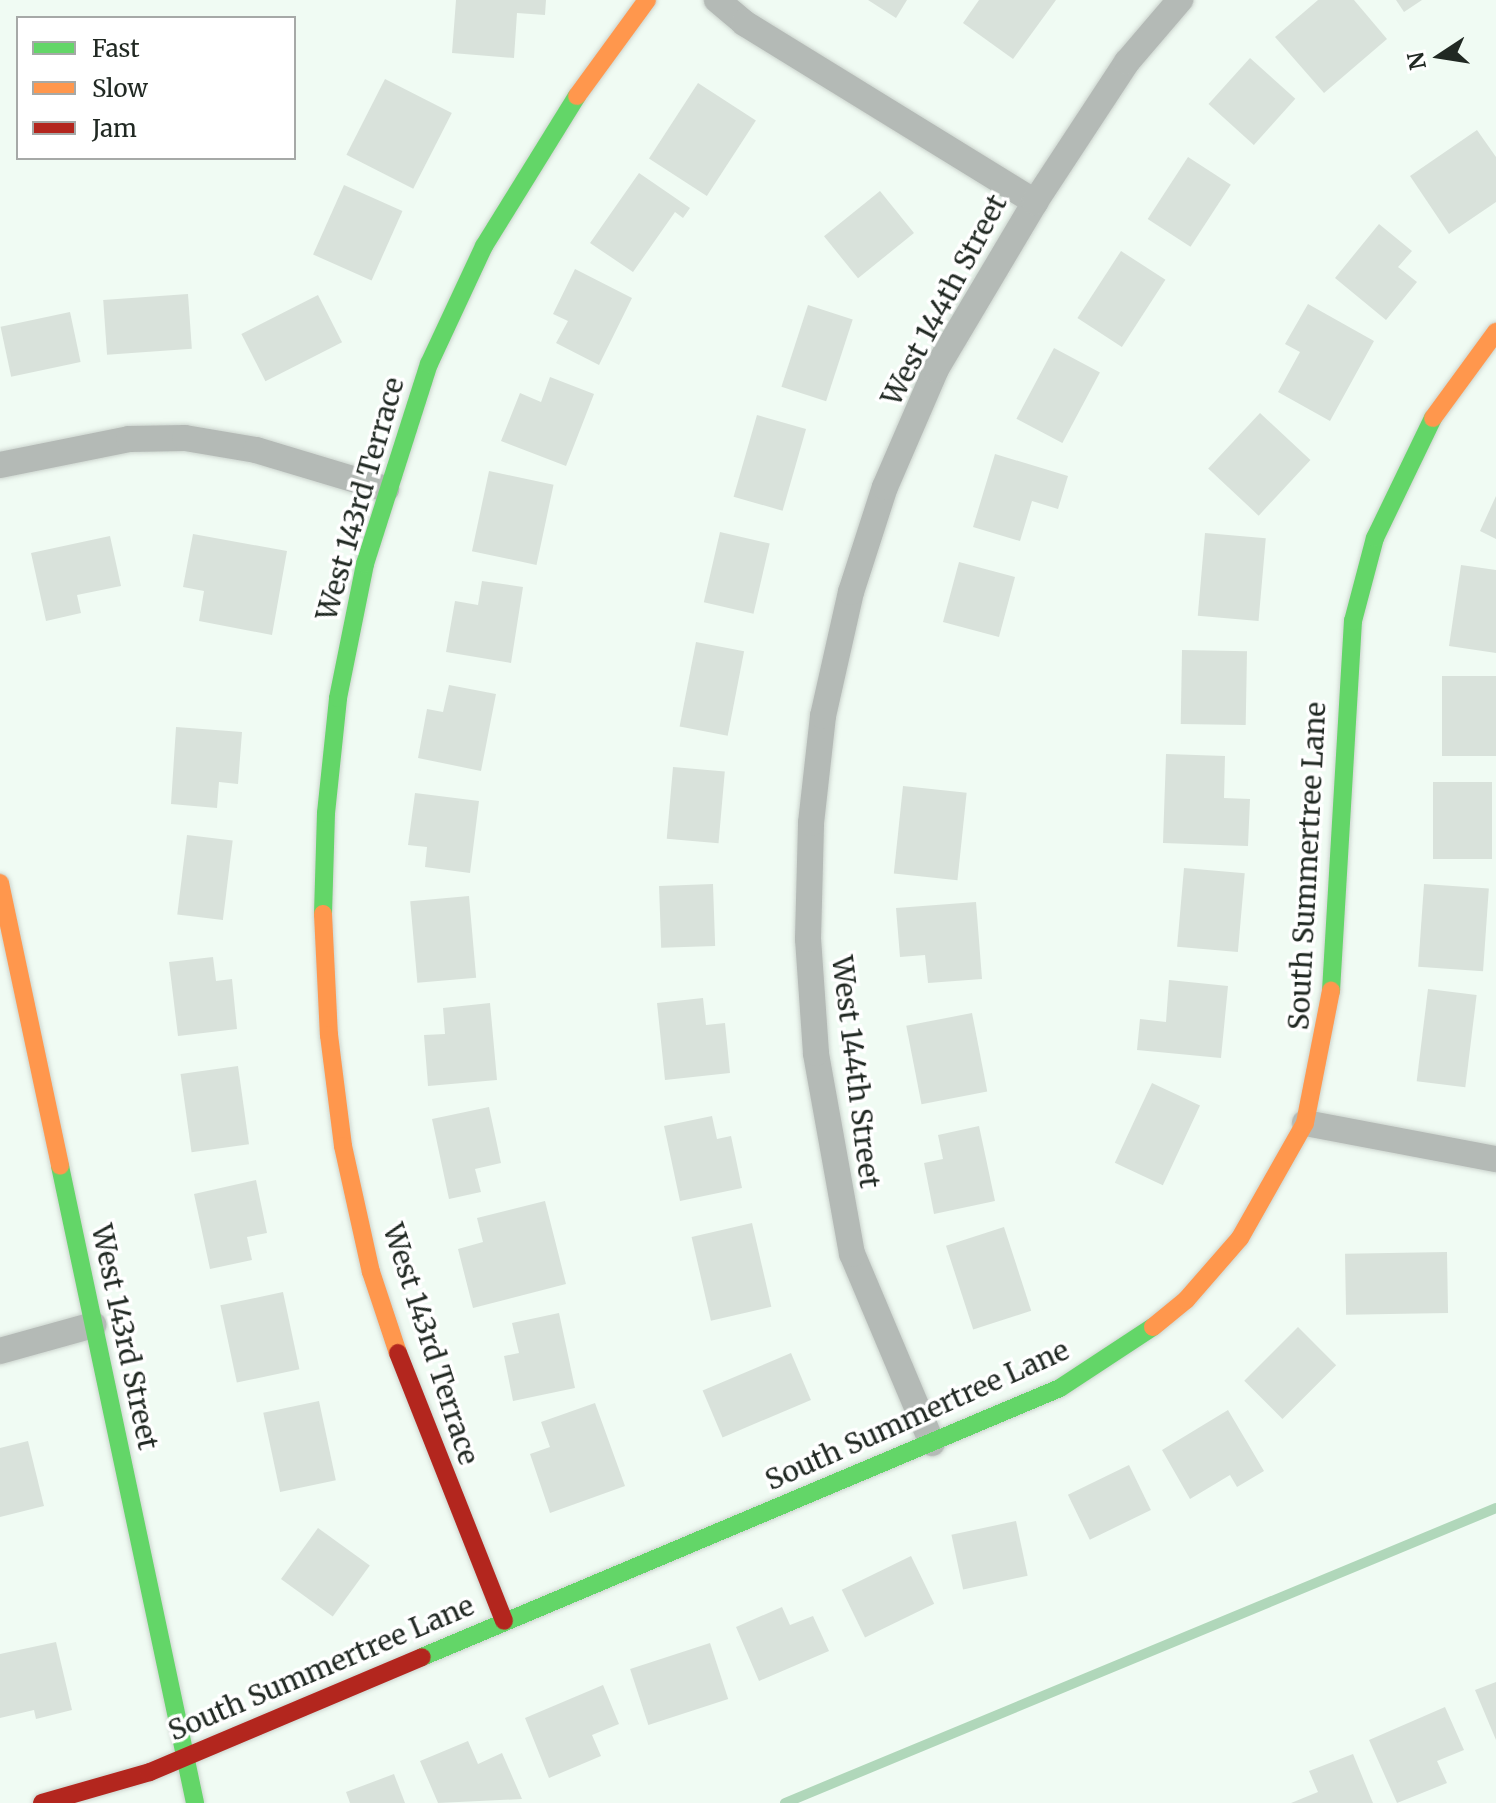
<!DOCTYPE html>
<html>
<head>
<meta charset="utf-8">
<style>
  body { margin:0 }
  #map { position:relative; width:1496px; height:1803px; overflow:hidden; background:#f0fbf3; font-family:Merriweather,serif }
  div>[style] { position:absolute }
  .stream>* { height:10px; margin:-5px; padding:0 5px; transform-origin:5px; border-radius:5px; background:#b0d7ba }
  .building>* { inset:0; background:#d9e2db; transform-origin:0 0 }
  .roads { filter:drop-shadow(0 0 2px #ccd4ce) drop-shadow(0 0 2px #ccd4ce) }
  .street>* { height:26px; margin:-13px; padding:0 13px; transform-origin:13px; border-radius:13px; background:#b4bab6 }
  .fast>* { height:18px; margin:-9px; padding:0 9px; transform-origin:9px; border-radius:9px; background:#63d668 }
  .slow>* { height:18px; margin:-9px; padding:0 9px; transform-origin:9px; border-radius:9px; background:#ff974d }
  .jam>* { height:18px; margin:-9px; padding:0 9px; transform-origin:9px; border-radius:9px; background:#b3261e }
  span { translate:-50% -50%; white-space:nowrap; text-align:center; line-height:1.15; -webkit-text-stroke:7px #fff; paint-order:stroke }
  .street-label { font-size:28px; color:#212923 }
  .legend { position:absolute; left:16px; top:16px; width:280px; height:144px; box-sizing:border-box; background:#fff; border:2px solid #a6a9a7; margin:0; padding:10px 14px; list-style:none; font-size:24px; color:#212923 }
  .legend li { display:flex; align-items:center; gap:16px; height:40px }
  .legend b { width:40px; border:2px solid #a6a9a7 }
  .north { position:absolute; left:1400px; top:16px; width:80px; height:80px; -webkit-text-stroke:6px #fff; paint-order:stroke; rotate:258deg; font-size:22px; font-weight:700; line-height:32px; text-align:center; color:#212923 }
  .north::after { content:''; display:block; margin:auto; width:28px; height:36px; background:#212923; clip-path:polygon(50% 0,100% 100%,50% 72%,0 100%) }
</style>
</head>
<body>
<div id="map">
  <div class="stream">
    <i style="left:785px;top:1803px;width:770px;rotate:-22.53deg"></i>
  </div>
  <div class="building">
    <i style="clip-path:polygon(456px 0,546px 0,545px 15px,517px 13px,514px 58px,452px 53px)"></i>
    <i style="clip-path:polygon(868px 0,907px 0,896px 18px)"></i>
    <i style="clip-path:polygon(979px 0,1056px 0,1013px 59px,963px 23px)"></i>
    <i style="clip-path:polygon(1318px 0,1354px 0,1387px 39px,1324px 93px,1275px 37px)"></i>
    <i style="clip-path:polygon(1396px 0,1422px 0,1404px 12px)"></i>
    <i style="left:1250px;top:58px;width:61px;height:62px;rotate:42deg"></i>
    <i style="left:385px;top:79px;width:75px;height:85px;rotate:27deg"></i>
    <i style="left:698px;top:83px;width:69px;height:90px;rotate:33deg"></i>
    <i style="clip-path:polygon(1477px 130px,1496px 157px,1496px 202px,1449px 234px,1410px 176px)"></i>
    <i style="left:1188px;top:157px;width:51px;height:74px;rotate:33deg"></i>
    <i style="clip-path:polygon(639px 173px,690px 208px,683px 218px,675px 212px,633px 272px,590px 243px)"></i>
    <i style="left:344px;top:185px;width:64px;height:76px;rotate:24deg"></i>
    <i style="left:880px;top:191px;width:54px;height:72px;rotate:51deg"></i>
    <i style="clip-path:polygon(1379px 224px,1412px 251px,1398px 267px,1417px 282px,1386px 320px,1335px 278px)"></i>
    <i style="left:1121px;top:251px;width:53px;height:80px;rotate:33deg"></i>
    <i style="clip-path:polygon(575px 269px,632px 298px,599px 365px,556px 343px,568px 321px,553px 314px)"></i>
    <i style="left:188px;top:294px;width:55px;height:85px;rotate:86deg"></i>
    <i style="left:318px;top:295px;width:53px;height:86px;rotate:63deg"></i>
    <i style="clip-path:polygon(1308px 304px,1374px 341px,1330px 421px,1278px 392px,1300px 352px,1285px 344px)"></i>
    <i style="left:808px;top:305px;width:47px;height:86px;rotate:18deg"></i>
    <i style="left:70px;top:312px;width:51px;height:71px;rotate:78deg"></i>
    <i style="left:1054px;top:348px;width:52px;height:80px;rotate:28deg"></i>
    <i style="clip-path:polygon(550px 377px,594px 394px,566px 466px,501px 441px,520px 393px,541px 402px)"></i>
    <i style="left:1260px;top:413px;width:69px;height:76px;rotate:43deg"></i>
    <i style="left:757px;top:415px;width:51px;height:85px;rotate:16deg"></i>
    <i style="clip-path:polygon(995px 454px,1068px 476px,1058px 509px,1032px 501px,1020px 541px,973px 527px)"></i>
    <i style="left:489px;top:471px;width:66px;height:82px;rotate:12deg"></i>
    <i style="clip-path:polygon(1496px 496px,1496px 539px,1480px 531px)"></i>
    <i style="left:720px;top:532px;width:51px;height:72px;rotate:13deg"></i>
    <i style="left:1205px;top:533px;width:61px;height:83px;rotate:5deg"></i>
    <i style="clip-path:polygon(193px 534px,287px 551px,272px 635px,199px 621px,204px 591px,183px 587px)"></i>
    <i style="clip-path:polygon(110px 536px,121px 586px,77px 595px,81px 613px,46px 621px,31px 553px)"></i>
    <i style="left:959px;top:562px;width:58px;height:62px;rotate:15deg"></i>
    <i style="clip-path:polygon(1461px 565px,1496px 570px,1496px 653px,1449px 646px)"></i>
    <i style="clip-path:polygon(482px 581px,523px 587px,511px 663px,446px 652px,455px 601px,478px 605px)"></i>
    <i style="left:696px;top:642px;width:49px;height:86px;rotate:11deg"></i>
    <i style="left:1182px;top:650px;width:65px;height:74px;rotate:1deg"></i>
    <i style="left:1442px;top:676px;width:54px;height:80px"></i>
    <i style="clip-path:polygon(449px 685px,496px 694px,481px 771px,418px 758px,427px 709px,443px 712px)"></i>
    <i style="clip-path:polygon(176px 727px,242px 732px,238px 784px,219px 782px,217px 808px,171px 804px)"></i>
    <i style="clip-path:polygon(1166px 754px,1225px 756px,1224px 798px,1250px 799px,1248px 846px,1163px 843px)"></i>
    <i style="left:673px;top:767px;width:52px;height:72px;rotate:5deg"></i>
    <i style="left:1433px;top:782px;width:59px;height:77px"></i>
    <i style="left:903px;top:786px;width:64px;height:88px;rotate:6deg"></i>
    <i style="clip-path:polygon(415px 793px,479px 801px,470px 873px,425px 867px,427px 847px,408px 845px)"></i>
    <i style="left:187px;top:835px;width:46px;height:80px;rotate:7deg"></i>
    <i style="left:1184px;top:868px;width:61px;height:79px;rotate:5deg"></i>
    <i style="left:713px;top:884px;width:62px;height:54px;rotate:88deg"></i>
    <i style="left:1424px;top:884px;width:65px;height:83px;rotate:4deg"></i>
    <i style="left:469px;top:896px;width:82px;height:59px;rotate:85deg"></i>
    <i style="clip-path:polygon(976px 902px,982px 979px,928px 983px,925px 955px,900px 957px,896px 908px)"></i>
    <i style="clip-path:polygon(213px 957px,216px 981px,232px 979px,237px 1029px,178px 1036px,169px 962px)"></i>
    <i style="clip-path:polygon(1169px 980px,1228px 986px,1221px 1058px,1137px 1050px,1140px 1019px,1166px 1022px)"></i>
    <i style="left:1428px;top:989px;width:49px;height:93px;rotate:7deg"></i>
    <i style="clip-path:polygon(703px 998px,706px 1025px,725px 1023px,730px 1073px,665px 1080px,657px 1003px)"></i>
    <i style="clip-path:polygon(490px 1003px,497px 1080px,428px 1086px,424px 1035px,445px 1034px,443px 1008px)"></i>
    <i style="left:972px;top:1013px;width:80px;height:67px;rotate:79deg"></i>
    <i style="left:238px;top:1066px;width:79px;height:58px;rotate:82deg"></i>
    <i style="left:1152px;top:1083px;width:53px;height:88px;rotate:25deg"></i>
    <i style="clip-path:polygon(489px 1107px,501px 1163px,475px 1169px,481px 1192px,449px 1199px,432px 1119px)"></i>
    <i style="clip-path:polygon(712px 1116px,717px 1139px,731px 1136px,742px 1188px,680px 1201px,664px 1126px)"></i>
    <i style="clip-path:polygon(979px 1126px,995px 1201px,934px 1214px,924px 1163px,943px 1159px,938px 1135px)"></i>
    <i style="clip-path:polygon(256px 1180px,267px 1233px,247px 1237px,252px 1260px,210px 1269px,194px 1194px)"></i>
    <i style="clip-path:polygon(545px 1201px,566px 1284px,473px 1308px,458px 1249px,483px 1242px,477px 1218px)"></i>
    <i style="left:752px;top:1223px;width:86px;height:62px;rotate:77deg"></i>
    <i style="left:1004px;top:1227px;width:88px;height:61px;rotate:72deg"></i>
    <i style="left:1447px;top:1252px;width:61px;height:102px;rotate:89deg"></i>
    <i style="left:283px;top:1292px;width:79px;height:64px;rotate:78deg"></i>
    <i style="clip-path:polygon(559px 1313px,575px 1388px,513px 1401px,504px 1356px,519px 1353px,512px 1323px)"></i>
    <i style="left:1298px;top:1327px;width:54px;height:76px;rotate:45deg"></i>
    <i style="left:791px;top:1353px;width:51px;height:96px;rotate:67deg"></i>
    <i style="left:319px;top:1401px;width:81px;height:57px;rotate:78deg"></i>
    <i style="clip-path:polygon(595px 1403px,625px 1486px,550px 1513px,530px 1454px,550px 1447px,541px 1422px)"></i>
    <i style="clip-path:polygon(1228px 1410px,1264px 1471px,1237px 1487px,1230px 1475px,1190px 1499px,1162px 1450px)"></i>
    <i style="clip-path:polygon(28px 1441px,44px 1506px,0 1517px,0 1448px)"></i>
    <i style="left:1129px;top:1465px;width:50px;height:68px;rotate:64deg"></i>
    <i style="left:1016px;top:1521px;width:56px;height:66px;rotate:78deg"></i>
    <i style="left:318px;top:1528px;width:64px;height:63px;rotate:36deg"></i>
    <i style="left:911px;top:1556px;width:53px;height:77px;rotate:64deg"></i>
    <i style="clip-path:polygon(782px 1607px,790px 1625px,813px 1616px,829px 1651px,759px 1681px,736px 1627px)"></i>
    <i style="clip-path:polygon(56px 1642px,72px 1710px,36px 1719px,34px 1710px,0 1718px,0 1654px)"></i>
    <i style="left:710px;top:1643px;width:59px;height:84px;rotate:72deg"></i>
    <i style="clip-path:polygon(1496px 1682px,1496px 1740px,1475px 1690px)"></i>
    <i style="clip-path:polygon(603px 1685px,619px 1724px,592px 1735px,601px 1756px,549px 1778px,525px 1718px)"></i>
    <i style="clip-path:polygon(1445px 1707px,1464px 1750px,1437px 1761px,1447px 1783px,1397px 1803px,1369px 1740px)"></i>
    <i style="clip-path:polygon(468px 1741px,478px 1764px,502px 1753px,522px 1799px,438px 1803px,420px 1761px)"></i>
    <i style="clip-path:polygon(1353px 1754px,1373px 1803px,1291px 1803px,1318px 1792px,1309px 1771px)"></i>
    <i style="clip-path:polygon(394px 1774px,405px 1803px,350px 1803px,346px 1792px)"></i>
  </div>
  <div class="roads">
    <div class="street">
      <i style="left:717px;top:0;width:35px;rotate:40deg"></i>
      <i style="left:744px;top:23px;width:342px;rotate:31.6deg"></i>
      <i style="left:0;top:465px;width:132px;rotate:-11.4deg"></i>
      <i style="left:129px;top:439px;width:56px;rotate:-1deg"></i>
      <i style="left:185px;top:438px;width:72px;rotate:9.6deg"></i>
      <i style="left:256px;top:450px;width:136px;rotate:16.7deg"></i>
      <i style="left:1305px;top:1123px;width:194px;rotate:10.7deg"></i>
      <i style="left:0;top:1351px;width:97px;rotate:-15.6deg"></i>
      <i style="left:932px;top:1443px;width:205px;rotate:-112.9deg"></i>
      <i style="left:852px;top:1254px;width:204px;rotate:-100.2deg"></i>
      <i style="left:816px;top:1053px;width:114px;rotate:-94deg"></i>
      <i style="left:808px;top:939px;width:116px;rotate:-88.5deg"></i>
      <i style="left:811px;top:823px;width:108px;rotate:-83.6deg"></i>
      <i style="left:823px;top:716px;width:127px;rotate:-77.3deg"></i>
      <i style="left:851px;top:592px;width:110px;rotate:-72.1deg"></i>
      <i style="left:885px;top:487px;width:129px;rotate:-66.6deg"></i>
      <i style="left:936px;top:369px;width:194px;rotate:-59.3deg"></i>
      <i style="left:1035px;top:202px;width:168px;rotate:-56.7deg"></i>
      <i style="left:1127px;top:62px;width:82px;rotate:-49.5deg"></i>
    </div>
    <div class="fast">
      <i style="left:323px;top:914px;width:101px;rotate:-88.3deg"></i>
      <i style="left:326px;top:813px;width:116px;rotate:-84deg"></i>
      <i style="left:338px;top:698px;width:137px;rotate:-78.6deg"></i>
      <i style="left:365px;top:564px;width:210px;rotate:-72.3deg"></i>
      <i style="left:429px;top:364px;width:130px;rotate:-65deg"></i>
      <i style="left:484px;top:246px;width:176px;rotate:-58.2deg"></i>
      <i style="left:1331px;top:991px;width:371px;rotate:-86.6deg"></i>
      <i style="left:1353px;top:621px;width:86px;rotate:-75.2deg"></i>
      <i style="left:1375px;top:538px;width:133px;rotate:-64.2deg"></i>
      <i style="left:60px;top:1166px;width:651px;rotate:78.03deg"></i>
      <i style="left:422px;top:1657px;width:692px;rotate:-22.86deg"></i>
      <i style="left:1060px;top:1388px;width:111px;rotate:-33.3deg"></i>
    </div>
    <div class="slow">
      <i style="left:577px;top:96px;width:119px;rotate:-53.9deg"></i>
      <i style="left:1433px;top:418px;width:107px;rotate:-53.8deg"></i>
      <i style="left:0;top:883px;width:289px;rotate:78deg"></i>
      <i style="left:323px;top:914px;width:121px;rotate:87.2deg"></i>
      <i style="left:329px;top:1035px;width:112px;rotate:82.8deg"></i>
      <i style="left:343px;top:1146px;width:129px;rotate:77.5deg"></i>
      <i style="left:371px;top:1272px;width:85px;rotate:71.6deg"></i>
      <i style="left:1153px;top:1327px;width:43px;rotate:-39.3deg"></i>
      <i style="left:1186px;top:1300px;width:82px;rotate:-48.9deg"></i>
      <i style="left:1240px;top:1238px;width:132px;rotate:-60.5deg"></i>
      <i style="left:1305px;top:1123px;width:135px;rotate:-78.9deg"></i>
    </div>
    <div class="jam">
      <i style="left:398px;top:1353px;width:288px;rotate:68.4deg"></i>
      <i style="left:42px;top:1803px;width:112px;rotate:-16deg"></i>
      <i style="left:150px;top:1772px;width:295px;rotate:-22.9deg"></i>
    </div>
  </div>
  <div class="street-label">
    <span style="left:944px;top:300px;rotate:-62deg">West 144th Street</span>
    <span style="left:360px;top:499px;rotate:-74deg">West 143rd Terrace</span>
    <span style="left:1307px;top:866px;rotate:-87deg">South Summertree Lane</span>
    <span style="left:856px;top:1072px;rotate:83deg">West 144th Street</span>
    <span style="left:125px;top:1337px;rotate:78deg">West 143rd Street</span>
    <span style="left:431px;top:1344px;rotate:72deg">West 143rd Terrace</span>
    <span style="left:917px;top:1415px;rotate:-24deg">South Summertree Lane</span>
    <span style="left:321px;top:1668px;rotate:-23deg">South Summertree Lane</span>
  </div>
  <ul class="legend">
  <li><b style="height:10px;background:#63d668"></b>Fast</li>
  <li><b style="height:10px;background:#ff974d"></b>Slow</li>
  <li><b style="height:10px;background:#b3261e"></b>Jam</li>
  </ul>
  <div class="north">N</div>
</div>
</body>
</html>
